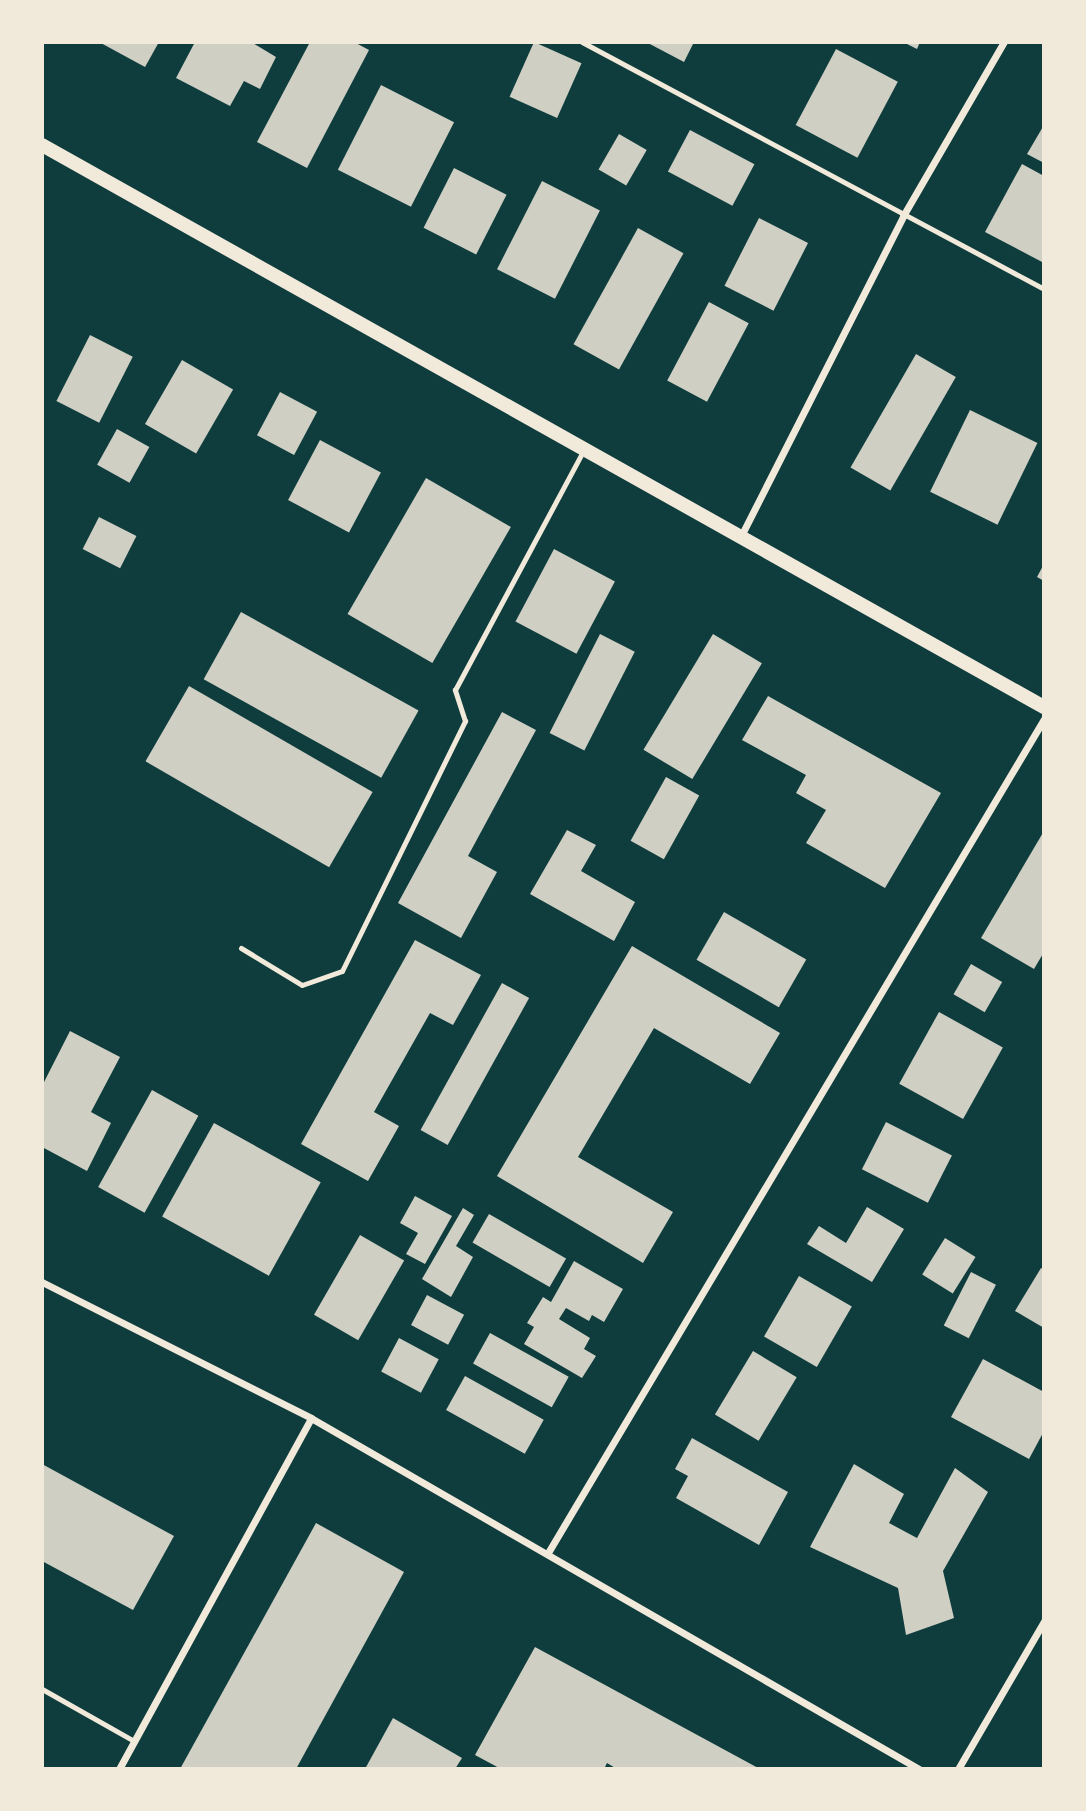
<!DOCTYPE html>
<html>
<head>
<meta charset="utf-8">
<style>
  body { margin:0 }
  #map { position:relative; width:1086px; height:1811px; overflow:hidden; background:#0f3d3e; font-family:Lato,sans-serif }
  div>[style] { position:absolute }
  .building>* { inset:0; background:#cfcfc3; transform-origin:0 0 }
  .service>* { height:5px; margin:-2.5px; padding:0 2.5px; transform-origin:2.5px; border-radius:2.5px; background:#f1e9da }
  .minor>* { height:7px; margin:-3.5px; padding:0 3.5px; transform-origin:3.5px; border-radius:3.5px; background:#f1e9da }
  .secondary>* { height:14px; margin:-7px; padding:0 7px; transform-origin:7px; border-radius:7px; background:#f1e9da }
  span { translate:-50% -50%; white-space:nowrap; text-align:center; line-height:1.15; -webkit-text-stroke:5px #f1e9da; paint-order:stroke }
  .frame { position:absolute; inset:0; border:44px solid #f1e9da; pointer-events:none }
</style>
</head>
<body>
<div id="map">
  <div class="building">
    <i style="clip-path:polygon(99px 42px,159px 42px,145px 67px)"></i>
    <i style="clip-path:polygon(195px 42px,251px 42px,276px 57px,260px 89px,244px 81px,230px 106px,176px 78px)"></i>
    <i style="clip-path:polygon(310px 42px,354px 42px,369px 50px,307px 168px,257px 142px)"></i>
    <i style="left:534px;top:42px;width:52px;height:60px;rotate:24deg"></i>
    <i style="clip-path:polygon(646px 42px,694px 42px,684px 62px)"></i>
    <i style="clip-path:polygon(903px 42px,920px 42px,917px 49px)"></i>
    <i style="left:836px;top:49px;width:70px;height:86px;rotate:28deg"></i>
    <i style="left:381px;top:85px;width:82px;height:95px;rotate:27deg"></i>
    <i style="clip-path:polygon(1044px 125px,1044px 163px,1027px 154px)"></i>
    <i style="left:690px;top:130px;width:73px;height:47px;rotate:28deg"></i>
    <i style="left:619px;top:134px;width:32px;height:41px;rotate:30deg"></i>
    <i style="clip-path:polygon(1022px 164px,1044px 176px,1044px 263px,985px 232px)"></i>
    <i style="left:454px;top:168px;width:59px;height:67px;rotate:27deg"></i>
    <i style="left:542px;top:181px;width:65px;height:99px;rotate:27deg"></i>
    <i style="left:759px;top:218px;width:55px;height:76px;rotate:27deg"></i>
    <i style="left:638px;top:228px;width:52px;height:133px;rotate:29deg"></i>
    <i style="left:709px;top:302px;width:45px;height:89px;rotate:28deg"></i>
    <i style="left:90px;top:335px;width:48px;height:74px;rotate:27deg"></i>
    <i style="left:916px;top:354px;width:46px;height:131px;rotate:30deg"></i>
    <i style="left:182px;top:360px;width:59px;height:74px;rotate:30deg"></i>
    <i style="left:280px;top:392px;width:42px;height:49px;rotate:28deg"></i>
    <i style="left:970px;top:410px;width:75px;height:91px;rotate:26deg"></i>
    <i style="left:117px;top:429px;width:37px;height:41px;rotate:29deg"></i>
    <i style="left:320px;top:440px;width:69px;height:68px;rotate:28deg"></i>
    <i style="left:426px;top:478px;width:98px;height:157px;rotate:30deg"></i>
    <i style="left:99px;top:517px;width:42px;height:36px;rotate:27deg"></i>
    <i style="left:554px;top:549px;width:69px;height:82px;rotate:28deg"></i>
    <i style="clip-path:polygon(1044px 564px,1044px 581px,1037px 577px)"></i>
    <i style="left:241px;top:612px;width:203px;height:77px;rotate:29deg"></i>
    <i style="left:600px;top:634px;width:39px;height:111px;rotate:27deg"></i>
    <i style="left:713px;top:634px;width:57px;height:135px;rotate:31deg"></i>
    <i style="left:189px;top:686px;width:212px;height:87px;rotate:30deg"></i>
    <i style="clip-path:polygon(768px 696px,941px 793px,885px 888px,806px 843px,826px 810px,796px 793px,806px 775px,742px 740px)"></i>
    <i style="clip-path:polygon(502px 712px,536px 730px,468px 856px,497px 872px,461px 938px,398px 903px)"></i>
    <i style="left:666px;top:777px;width:38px;height:73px;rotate:29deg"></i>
    <i style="clip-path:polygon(567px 830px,596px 845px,581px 871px,635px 902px,614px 941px,530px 894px)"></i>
    <i style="clip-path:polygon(1044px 831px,1044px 952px,1034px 969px,981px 938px)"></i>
    <i style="left:724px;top:912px;width:95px;height:55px;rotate:30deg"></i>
    <i style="clip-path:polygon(415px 940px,481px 975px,453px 1025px,430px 1013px,374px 1112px,399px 1126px,368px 1181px,301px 1144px)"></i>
    <i style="clip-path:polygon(632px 946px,780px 1033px,750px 1084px,654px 1028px,578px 1157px,673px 1212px,643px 1263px,497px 1176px)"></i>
    <i style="left:971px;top:964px;width:36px;height:35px;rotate:30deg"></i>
    <i style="left:502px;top:983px;width:31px;height:168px;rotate:29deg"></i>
    <i style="left:939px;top:1012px;width:73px;height:82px;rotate:29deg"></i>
    <i style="clip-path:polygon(70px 1031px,120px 1057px,91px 1112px,111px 1123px,87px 1171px,42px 1147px,42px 1086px)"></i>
    <i style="left:152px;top:1090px;width:53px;height:111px;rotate:29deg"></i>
    <i style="left:886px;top:1122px;width:74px;height:53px;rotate:27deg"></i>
    <i style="left:214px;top:1123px;width:122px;height:107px;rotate:29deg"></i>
    <i style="clip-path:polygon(415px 1196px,452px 1216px,425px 1264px,406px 1254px,418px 1233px,400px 1223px)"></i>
    <i style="clip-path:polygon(867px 1207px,904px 1229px,872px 1282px,807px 1244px,819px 1226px,846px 1243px)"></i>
    <i style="clip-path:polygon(463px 1208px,474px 1215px,456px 1246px,473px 1257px,451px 1297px,422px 1279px)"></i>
    <i style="left:489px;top:1214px;width:89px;height:33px;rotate:30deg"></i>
    <i style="left:360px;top:1235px;width:51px;height:92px;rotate:30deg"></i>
    <i style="left:945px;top:1238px;width:36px;height:43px;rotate:32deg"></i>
    <i style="clip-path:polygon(574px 1261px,623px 1289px,604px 1322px,592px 1315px,589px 1321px,566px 1308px,559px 1319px,590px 1338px,584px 1349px,596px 1356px,582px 1378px,524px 1344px,534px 1327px,527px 1323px,543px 1297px,551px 1302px)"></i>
    <i style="clip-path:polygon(1041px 1268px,1044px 1270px,1044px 1328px,1015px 1311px)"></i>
    <i style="left:971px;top:1272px;width:28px;height:60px;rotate:27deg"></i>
    <i style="left:799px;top:1276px;width:61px;height:70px;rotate:30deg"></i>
    <i style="left:427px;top:1295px;width:42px;height:34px;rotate:28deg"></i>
    <i style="left:490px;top:1333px;width:90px;height:35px;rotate:29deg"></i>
    <i style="left:399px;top:1338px;width:45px;height:38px;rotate:28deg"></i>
    <i style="left:753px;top:1351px;width:51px;height:74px;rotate:31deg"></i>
    <i style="clip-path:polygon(983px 1359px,1044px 1392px,1044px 1431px,1029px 1459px,951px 1417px)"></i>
    <i style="left:465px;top:1376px;width:90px;height:39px;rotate:29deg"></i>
    <i style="clip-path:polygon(692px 1438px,788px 1492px,759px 1545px,676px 1498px,688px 1476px,675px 1469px)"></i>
    <i style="clip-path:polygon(42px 1464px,174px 1536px,133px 1610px,42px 1561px)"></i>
    <i style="clip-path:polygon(854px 1464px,904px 1494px,889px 1523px,917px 1538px,955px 1468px,988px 1492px,943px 1571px,954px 1618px,906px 1635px,898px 1588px,810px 1547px)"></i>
    <i style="clip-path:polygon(316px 1523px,404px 1572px,296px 1769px,180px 1769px)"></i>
    <i style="clip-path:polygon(535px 1647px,760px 1769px,617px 1769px,607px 1763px,604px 1769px,501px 1769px,475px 1755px)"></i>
    <i style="clip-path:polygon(393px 1718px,462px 1758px,455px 1769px,365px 1769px)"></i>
  </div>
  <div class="service">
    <i style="left:582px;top:42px;width:524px;rotate:28.13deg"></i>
    <i style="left:241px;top:948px;width:71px;rotate:31.2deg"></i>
    <i style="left:302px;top:985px;width:42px;rotate:-19.3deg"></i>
    <i style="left:342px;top:971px;width:279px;rotate:-63.8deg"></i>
    <i style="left:465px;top:721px;width:33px;rotate:-108deg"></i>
    <i style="left:455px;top:690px;width:273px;rotate:-61.8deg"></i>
    <i style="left:42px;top:1689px;width:106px;rotate:29.5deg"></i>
  </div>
  <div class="minor">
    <i style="left:742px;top:534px;width:356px;rotate:-63.1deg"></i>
    <i style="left:903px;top:216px;width:201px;rotate:-59.9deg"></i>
    <i style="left:42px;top:1282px;width:301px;rotate:26.8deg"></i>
    <i style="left:311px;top:1418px;width:702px;rotate:30deg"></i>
    <i style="left:549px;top:1551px;width:968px;rotate:-59.25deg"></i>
    <i style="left:119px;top:1769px;width:400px;rotate:-61.3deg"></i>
    <i style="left:958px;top:1769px;width:171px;rotate:-59.8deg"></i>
  </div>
  <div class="secondary">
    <i style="left:42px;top:145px;width:1149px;rotate:29.29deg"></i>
  </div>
  <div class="frame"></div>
</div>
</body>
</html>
